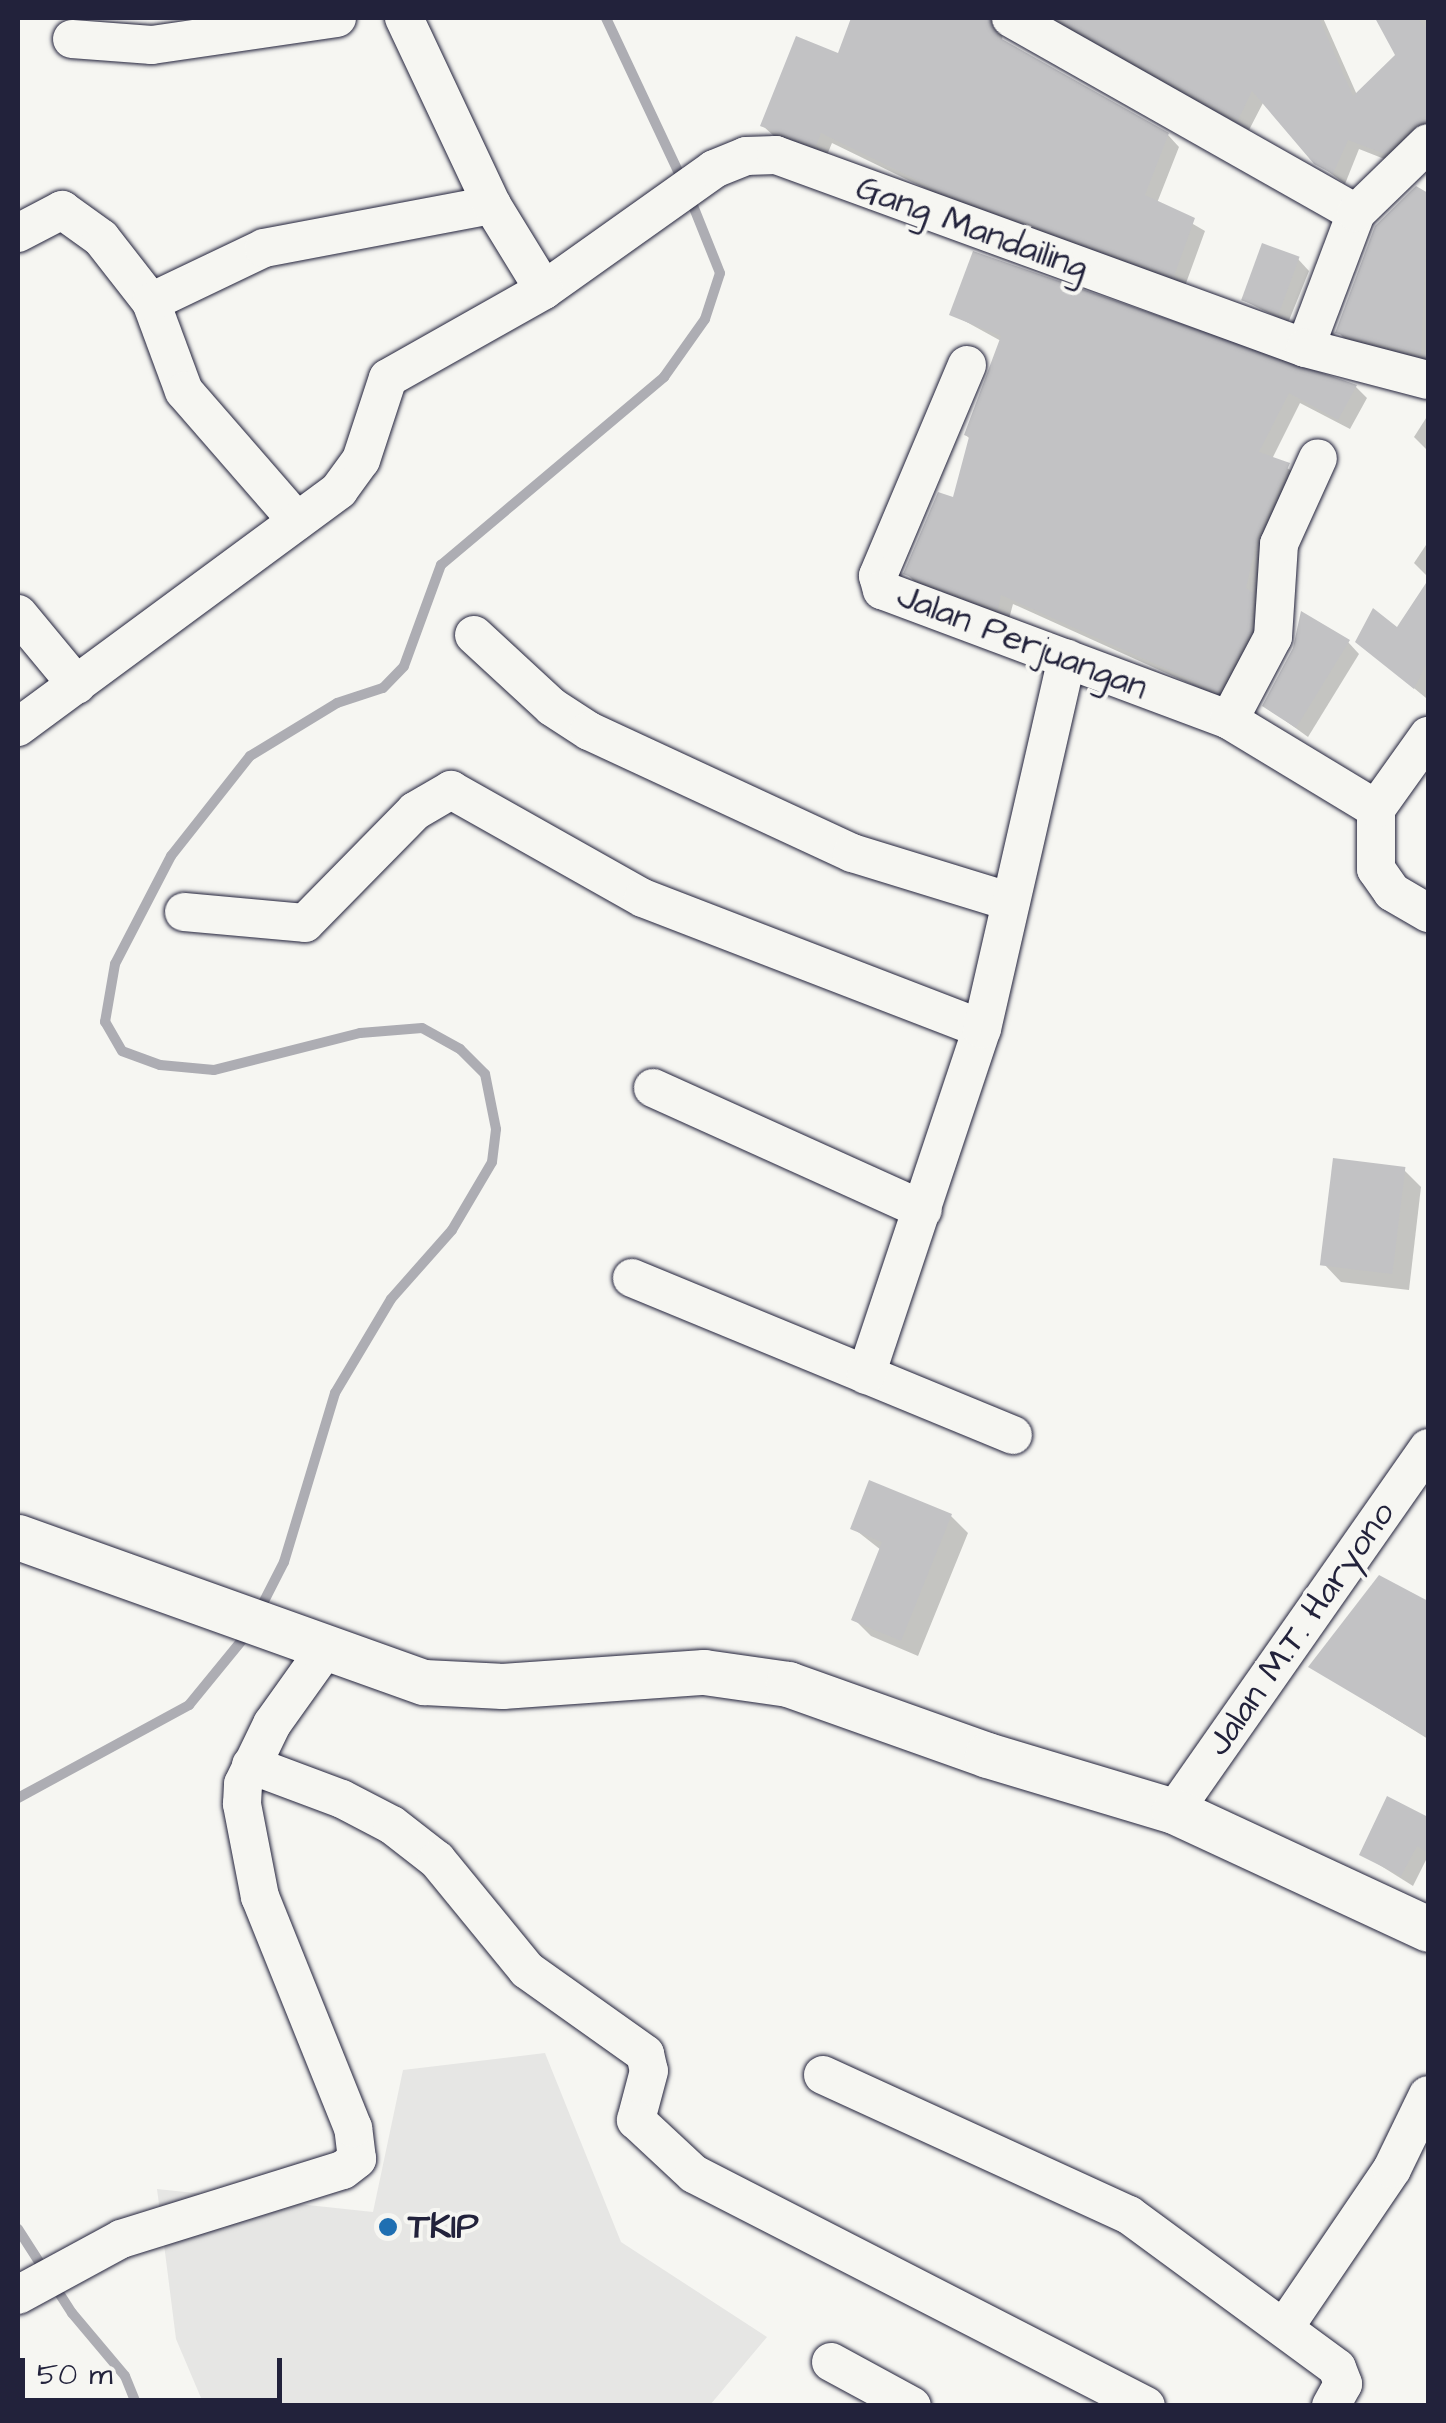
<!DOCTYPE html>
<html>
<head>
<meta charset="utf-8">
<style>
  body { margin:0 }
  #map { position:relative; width:1446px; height:2423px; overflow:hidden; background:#f6f6f2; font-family:"Architects Daughter",sans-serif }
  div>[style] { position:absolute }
  .built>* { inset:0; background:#e6e6e4 }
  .shadow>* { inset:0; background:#0003 }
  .stream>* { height:10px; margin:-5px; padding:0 5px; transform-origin:5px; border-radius:5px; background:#adadb3 }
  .building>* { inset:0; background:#c2c2c4; transform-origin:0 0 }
  .roads { filter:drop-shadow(0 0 2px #22223b) drop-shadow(0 0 2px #22223b) }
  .minor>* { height:38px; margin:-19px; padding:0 19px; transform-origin:19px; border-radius:19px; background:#f6f6f2 }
  .tertiary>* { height:45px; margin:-22.5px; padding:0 22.5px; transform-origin:22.5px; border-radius:22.5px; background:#f6f6f2 }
  .dots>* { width:28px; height:28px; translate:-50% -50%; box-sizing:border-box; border:5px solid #f6f6f2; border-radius:50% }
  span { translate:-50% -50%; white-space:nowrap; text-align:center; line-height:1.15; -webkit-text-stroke:8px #f6f6f2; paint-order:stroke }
  .street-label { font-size:35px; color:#22223b }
  .poi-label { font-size:35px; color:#22223b; font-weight:700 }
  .left { translate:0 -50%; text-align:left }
  .frame { position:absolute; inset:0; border:20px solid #22223b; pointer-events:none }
  .scale { position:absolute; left:20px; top:2358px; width:262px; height:45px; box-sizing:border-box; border:5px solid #22223b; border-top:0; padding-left:12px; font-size:30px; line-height:35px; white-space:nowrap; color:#22223b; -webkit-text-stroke:8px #f6f6f2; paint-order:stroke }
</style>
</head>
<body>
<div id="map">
  <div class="built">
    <i style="clip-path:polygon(545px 2053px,621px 2242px,767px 2337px,710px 2405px,204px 2405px,176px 2339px,157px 2189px,373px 2212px,403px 2070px)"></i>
  </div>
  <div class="shadow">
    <i style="clip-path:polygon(854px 18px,1004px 18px,1002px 41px,1168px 135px,1179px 147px,1157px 203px,1205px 231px,1185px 286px,951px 201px,832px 143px,827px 155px,775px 137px,763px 126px,839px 56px)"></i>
    <i style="clip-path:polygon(1044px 18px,1323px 18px,1357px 95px,1398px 56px,1378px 18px,1428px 18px,1428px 140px,1397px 164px,1359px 149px,1345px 184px,1316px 162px,1264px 101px,1249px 130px)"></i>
    <i style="clip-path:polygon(1416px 189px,1428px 196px,1428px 363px,1349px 343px,1338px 332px)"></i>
    <i style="clip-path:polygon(1298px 259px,1309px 271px,1288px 323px,1243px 300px)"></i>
    <i style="clip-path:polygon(952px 314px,1356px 387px,1367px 398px,1350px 429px,1300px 403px,1272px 459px,1300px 476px,1269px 547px,1257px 599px,1264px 606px,1230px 702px,1013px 604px,1009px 619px,918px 585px,906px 573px,954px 501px,971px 440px,966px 435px,1001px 341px)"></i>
    <i style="clip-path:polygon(1428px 415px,1428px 451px,1414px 437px)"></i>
    <i style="clip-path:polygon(1428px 542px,1428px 577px,1414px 563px)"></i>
    <i style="clip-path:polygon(1428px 584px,1428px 694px,1426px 698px,1358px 642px,1397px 631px)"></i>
    <i style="clip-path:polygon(1348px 642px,1359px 654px,1308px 737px,1265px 706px)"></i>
    <i style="clip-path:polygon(1404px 1170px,1421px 1187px,1409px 1290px,1341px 1282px,1324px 1264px)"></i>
    <i style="clip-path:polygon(951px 1516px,968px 1533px,918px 1656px,871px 1636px,854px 1619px,881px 1550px,853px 1528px)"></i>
    <i style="clip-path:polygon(1379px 1578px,1428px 1604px,1428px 1739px,1312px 1667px)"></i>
    <i style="clip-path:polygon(1388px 1799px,1428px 1820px,1428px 1856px,1413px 1886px,1362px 1854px)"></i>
  </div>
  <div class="stream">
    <i style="left:606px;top:18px;width:181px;rotate:64.8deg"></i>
    <i style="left:258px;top:1613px;width:57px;rotate:-63deg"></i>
    <i style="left:284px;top:1562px;width:177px;rotate:-73.2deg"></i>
    <i style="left:335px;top:1393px;width:109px;rotate:-59.2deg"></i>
    <i style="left:391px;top:1299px;width:92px;rotate:-48.5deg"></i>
    <i style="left:452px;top:1230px;width:79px;rotate:-59.5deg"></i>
    <i style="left:492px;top:1162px;width:33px;rotate:-83deg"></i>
    <i style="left:496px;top:1129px;width:56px;rotate:-101.3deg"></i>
    <i style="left:485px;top:1074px;width:35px;rotate:-135deg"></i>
    <i style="left:460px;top:1049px;width:43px;rotate:-151.1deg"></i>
    <i style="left:422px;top:1028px;width:62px;rotate:175.4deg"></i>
    <i style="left:360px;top:1033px;width:151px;rotate:165.8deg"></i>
    <i style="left:214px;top:1070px;width:54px;rotate:-174.7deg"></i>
    <i style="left:160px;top:1065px;width:40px;rotate:-159.8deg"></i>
    <i style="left:122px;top:1051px;width:34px;rotate:-120deg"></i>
    <i style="left:105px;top:1022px;width:59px;rotate:-80.2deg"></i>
    <i style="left:115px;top:964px;width:122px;rotate:-62.6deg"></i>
    <i style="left:171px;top:856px;width:127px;rotate:-51.7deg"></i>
    <i style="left:250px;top:756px;width:102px;rotate:-31.3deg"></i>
    <i style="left:337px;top:703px;width:48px;rotate:-18.1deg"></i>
    <i style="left:383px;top:688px;width:30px;rotate:-46deg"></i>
    <i style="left:404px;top:666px;width:108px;rotate:-69.9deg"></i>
    <i style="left:441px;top:565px;width:292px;rotate:-40.1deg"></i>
    <i style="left:664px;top:377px;width:71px;rotate:-54.7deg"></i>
    <i style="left:705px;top:319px;width:48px;rotate:-71.9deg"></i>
    <i style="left:720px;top:273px;width:81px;rotate:-111.8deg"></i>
    <i style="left:18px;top:1798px;width:195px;rotate:-28.5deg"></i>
    <i style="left:189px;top:1705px;width:93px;rotate:-50.7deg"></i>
    <i style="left:18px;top:2229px;width:100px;rotate:57.3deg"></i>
    <i style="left:72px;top:2313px;width:82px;rotate:49.9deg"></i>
    <i style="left:125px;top:2376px;width:32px;rotate:68deg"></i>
  </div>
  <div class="building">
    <i style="clip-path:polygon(851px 18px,989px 18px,1000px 38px,1169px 133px,1145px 195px,1195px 218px,1174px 276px,937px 190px,821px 133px,816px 146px,760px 126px,796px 36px,838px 53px)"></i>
    <i style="clip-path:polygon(1056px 18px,1319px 18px,1353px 96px,1395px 55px,1375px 18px,1417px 18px,1428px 30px,1428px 121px,1413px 126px,1385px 154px,1348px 140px,1333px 174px,1314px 164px,1252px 91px,1238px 120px)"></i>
    <i style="clip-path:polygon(1416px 186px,1428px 193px,1421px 354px,1335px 333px,1375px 226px)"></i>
    <i style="left:1262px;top:243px;width:40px;height:61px;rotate:20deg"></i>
    <i style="clip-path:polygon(973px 251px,1357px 385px,1338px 420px,1289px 393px,1259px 452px,1290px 463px,1258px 535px,1246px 588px,1253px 593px,1251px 631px,1218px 692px,1001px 595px,998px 609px,903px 574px,938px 492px,953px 497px,969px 437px,964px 435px,1001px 336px,949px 315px)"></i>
    <i style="clip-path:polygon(1428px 580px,1428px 660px,1414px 689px,1355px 642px,1373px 608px,1397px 627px)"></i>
    <i style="clip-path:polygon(1301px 611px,1350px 640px,1296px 728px,1262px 706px,1293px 648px)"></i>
    <i style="left:1333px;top:1158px;width:73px;height:108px;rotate:7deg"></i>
    <i style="clip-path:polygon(869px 1480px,952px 1514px,901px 1641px,851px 1620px,882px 1542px,850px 1529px)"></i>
    <i style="clip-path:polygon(1379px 1575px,1428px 1601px,1428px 1738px,1308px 1667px)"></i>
    <i style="clip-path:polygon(1387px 1796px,1428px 1817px,1428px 1853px,1417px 1846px,1401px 1876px,1359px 1855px)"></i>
  </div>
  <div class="roads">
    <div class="minor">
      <i style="left:1011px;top:18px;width:396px;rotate:29.5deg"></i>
      <i style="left:1356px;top:213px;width:144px;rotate:110.7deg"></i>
      <i style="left:72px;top:39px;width:80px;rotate:4.3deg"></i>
      <i style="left:152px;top:45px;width:187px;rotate:-8.3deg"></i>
      <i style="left:1356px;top:213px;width:100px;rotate:-44.2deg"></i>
      <i style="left:18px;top:233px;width:50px;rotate:-27.6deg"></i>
      <i style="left:62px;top:210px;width:48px;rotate:35.7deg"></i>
      <i style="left:101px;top:238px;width:81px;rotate:52deg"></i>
      <i style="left:151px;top:302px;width:95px;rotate:69.7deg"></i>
      <i style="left:184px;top:391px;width:172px;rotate:49deg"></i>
      <i style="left:544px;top:290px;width:209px;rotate:-35.4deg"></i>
      <i style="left:714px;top:169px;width:35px;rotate:-22deg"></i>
      <i style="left:746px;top:156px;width:30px;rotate:-2deg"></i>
      <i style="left:776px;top:155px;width:563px;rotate:20.04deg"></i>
      <i style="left:1305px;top:348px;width:127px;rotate:14.6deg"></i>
      <i style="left:151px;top:302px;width:125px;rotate:-25.5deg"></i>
      <i style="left:264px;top:248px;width:232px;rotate:-10.7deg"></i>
      <i style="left:967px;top:365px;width:229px;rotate:112.9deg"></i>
      <i style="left:878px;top:576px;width:15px;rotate:74deg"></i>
      <i style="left:882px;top:590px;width:371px;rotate:20.5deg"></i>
      <i style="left:1229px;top:720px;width:172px;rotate:31.2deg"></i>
      <i style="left:18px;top:614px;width:92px;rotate:50.3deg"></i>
      <i style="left:474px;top:635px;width:106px;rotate:42.7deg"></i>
      <i style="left:552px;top:707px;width:44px;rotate:33deg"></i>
      <i style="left:589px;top:731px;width:290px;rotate:24.9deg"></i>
      <i style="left:852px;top:853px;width:166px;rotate:17.1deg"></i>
      <i style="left:1229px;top:720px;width:94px;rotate:-62.1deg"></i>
      <i style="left:1273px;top:637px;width:93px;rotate:-86.3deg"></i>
      <i style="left:1279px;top:544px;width:94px;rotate:-65.6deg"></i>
      <i style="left:18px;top:727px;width:399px;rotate:-36.4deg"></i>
      <i style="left:339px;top:490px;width:37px;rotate:-54deg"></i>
      <i style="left:361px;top:460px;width:86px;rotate:-71.8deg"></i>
      <i style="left:388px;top:378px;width:179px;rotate:-29.4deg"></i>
      <i style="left:544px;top:290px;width:100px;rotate:-121.5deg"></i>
      <i style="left:492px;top:205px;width:207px;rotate:-115.2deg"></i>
      <i style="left:1376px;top:809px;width:60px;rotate:90deg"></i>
      <i style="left:1376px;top:869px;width:28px;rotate:55deg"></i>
      <i style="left:1392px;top:892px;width:42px;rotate:30.3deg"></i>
      <i style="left:1376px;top:809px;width:90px;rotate:-54.5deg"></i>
      <i style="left:184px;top:912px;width:121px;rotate:5.2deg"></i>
      <i style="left:305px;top:923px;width:157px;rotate:-45.5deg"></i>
      <i style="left:415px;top:811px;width:42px;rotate:-30.3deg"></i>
      <i style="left:451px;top:790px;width:220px;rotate:29.4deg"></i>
      <i style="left:643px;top:898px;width:363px;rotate:21.1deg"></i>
      <i style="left:653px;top:1088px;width:296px;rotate:24.3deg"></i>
      <i style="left:632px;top:1278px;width:412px;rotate:22.4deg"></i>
      <i style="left:866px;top:1375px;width:365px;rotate:-71.5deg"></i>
      <i style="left:982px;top:1029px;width:380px;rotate:-77.1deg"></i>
      <i style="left:251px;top:1765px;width:97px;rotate:20.5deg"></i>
      <i style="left:342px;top:1799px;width:56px;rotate:27.5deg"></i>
      <i style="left:392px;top:1825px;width:57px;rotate:37.9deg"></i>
      <i style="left:437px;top:1860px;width:142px;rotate:50.7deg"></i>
      <i style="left:527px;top:1970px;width:145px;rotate:35.4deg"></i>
      <i style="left:645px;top:2054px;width:17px;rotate:77deg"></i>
      <i style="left:649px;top:2071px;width:51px;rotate:104.9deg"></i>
      <i style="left:636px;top:2120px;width:79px;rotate:43deg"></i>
      <i style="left:694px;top:2174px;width:508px;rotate:27.17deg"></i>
      <i style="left:1174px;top:1811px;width:443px;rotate:-55deg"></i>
      <i style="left:823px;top:2075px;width:337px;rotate:24.6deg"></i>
      <i style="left:1129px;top:2215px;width:258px;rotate:36.3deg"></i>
      <i style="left:1337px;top:2368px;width:17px;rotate:69deg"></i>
      <i style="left:1343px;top:2384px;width:25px;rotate:119deg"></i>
      <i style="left:18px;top:2295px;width:117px;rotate:-28.5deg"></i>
      <i style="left:121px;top:2239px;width:232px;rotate:-17.3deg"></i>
      <i style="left:343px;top:2170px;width:18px;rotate:-38deg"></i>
      <i style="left:357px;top:2159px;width:31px;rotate:-97deg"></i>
      <i style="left:353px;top:2128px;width:249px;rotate:-111.9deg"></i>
      <i style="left:260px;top:1897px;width:95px;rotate:-101deg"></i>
      <i style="left:242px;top:1804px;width:20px;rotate:-87deg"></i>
      <i style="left:243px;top:1784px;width:67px;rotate:-64.2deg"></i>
      <i style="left:272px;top:1724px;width:90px;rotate:-54.5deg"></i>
      <i style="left:1284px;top:2328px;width:192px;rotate:-55.8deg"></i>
      <i style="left:1392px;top:2169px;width:82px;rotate:-64.1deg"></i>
      <i style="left:831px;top:2362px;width:92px;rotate:28.5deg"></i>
    </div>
    <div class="tertiary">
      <i style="left:18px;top:1537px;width:431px;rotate:19.7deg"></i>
      <i style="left:424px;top:1682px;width:78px;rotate:2.9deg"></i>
      <i style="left:502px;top:1686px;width:202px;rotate:-4deg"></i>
      <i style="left:704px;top:1672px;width:85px;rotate:8.1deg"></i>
      <i style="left:788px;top:1684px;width:211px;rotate:19.6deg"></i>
      <i style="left:987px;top:1755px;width:195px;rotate:16.7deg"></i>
      <i style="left:1174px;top:1811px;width:280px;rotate:24.9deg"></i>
    </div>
  </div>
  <div class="dots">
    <i style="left:388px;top:2227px;background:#1f6fb2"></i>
  </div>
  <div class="street-label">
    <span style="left:972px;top:228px;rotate:20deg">Gang Mandailing</span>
    <span style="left:1022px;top:642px;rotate:21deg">Jalan Perjuangan</span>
    <span style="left:1301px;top:1629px;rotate:-55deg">Jalan M.T. Haryono</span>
  </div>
  <div class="poi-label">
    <span class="left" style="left:408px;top:2227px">TKIP</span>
  </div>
  <div class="frame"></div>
  <div class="scale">50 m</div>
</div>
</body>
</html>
